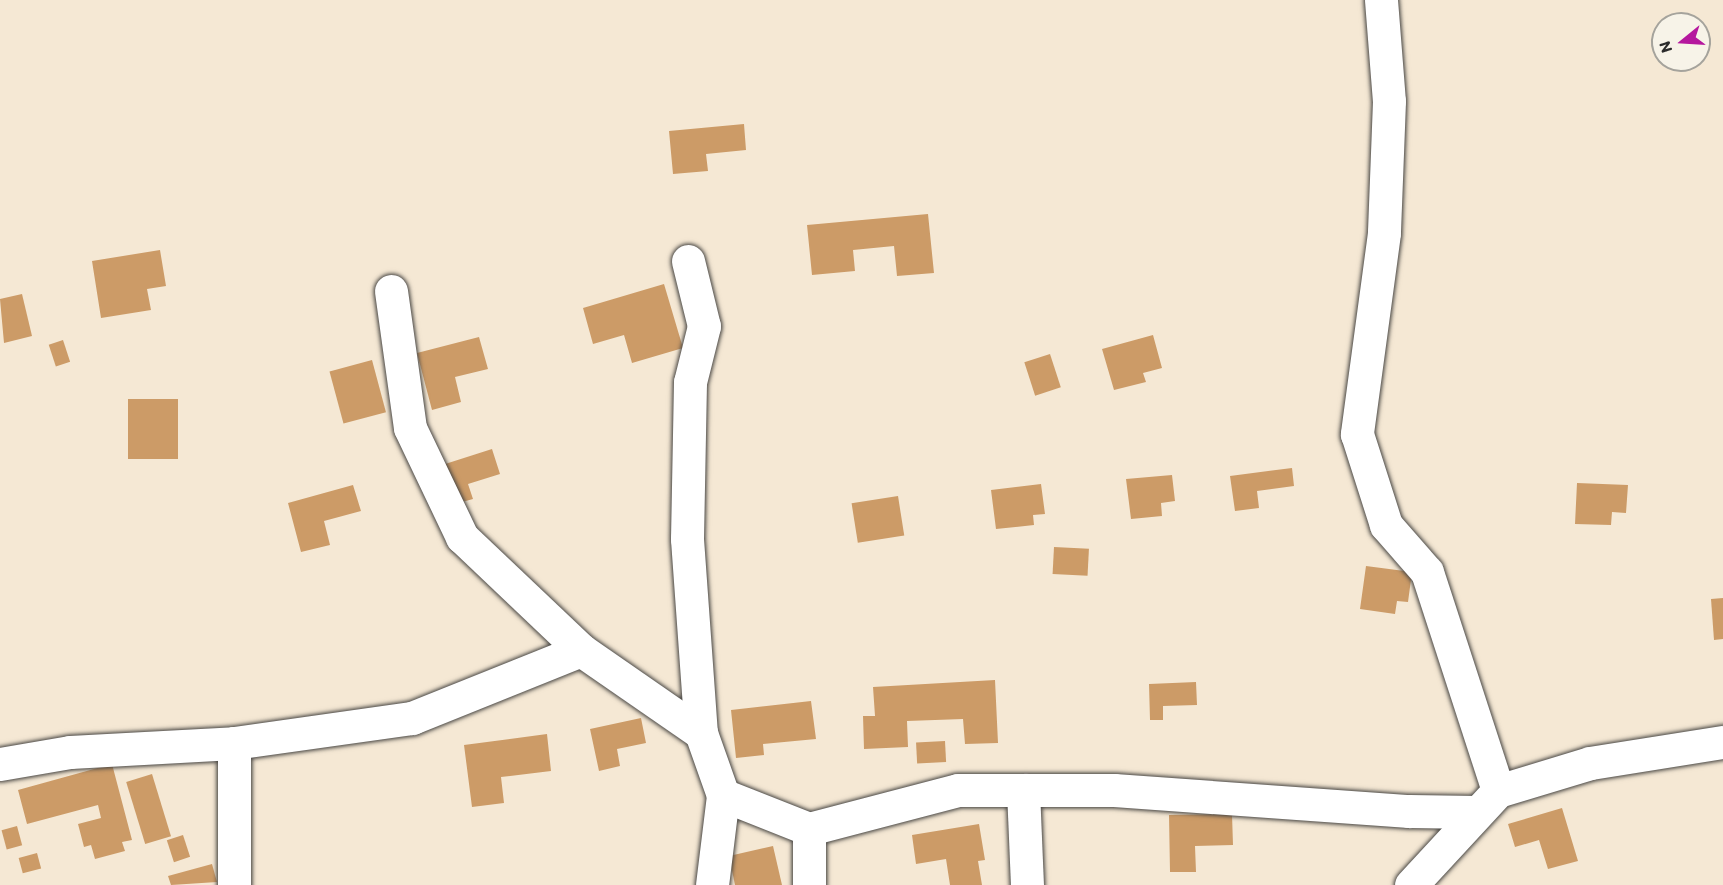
<!DOCTYPE html>
<html>
<head>
<meta charset="utf-8">
<style>
  body { margin:0 }
  #map { position:relative; width:1723px; height:885px; overflow:hidden; background:#f5e8d4; font-family:Itim,sans-serif }
  div>[style] { position:absolute }
  .building>* { inset:0; background:#cc9b67; transform-origin:0 0 }
  .roads { filter:drop-shadow(0 0 2px #494744) drop-shadow(0 0 2px #494744) }
  .minor>* { height:33px; margin:-16.5px; padding:0 16.5px; transform-origin:16.5px; border-radius:16.5px; background:#fff }
  span { translate:-50% -50%; white-space:nowrap; text-align:center; line-height:1.15; -webkit-text-stroke:4.5px #f7f3e8; paint-order:stroke }
  .north { position:absolute; left:1651px; top:12px; width:60px; height:60px; box-sizing:border-box; background:#f7f3e8; border:2px solid #a5a39c; border-radius:50%; rotate:252deg; font-size:16px; font-weight:700; line-height:24px; text-align:center; color:#2b2b2b }
  .north::after { content:''; display:block; margin:auto; width:21px; height:27px; background:#b5179e; clip-path:polygon(50% 0,100% 100%,50% 72%,0 100%) }
</style>
</head>
<body>
<div id="map">
  <div class="building">
    <i style="clip-path:polygon(744px 124px,746px 150px,706px 154px,708px 171px,673px 174px,669px 131px)"></i>
    <i style="clip-path:polygon(928px 214px,934px 273px,897px 276px,894px 246px,853px 250px,855px 271px,812px 275px,807px 225px)"></i>
    <i style="clip-path:polygon(160px 250px,166px 286px,147px 289px,151px 310px,101px 318px,92px 261px)"></i>
    <i style="clip-path:polygon(664px 284px,683px 348px,632px 363px,624px 335px,593px 344px,583px 308px)"></i>
    <i style="clip-path:polygon(22px 294px,32px 336px,4px 343px,0 299px)"></i>
    <i style="clip-path:polygon(1153px 335px,1162px 368px,1143px 373px,1146px 382px,1114px 390px,1102px 349px)"></i>
    <i style="clip-path:polygon(479px 337px,488px 369px,455px 377px,461px 402px,432px 410px,417px 353px)"></i>
    <i style="left:63px;top:340px;width:23px;height:15px;rotate:72deg"></i>
    <i style="left:1050px;top:354px;width:35px;height:27px;rotate:72deg"></i>
    <i style="left:372px;top:360px;width:54px;height:44px;rotate:75deg"></i>
    <i style="left:178px;top:399px;width:60px;height:50px;rotate:90deg"></i>
    <i style="clip-path:polygon(492px 449px,500px 474px,468px 484px,473px 499px,455px 504px,442px 465px)"></i>
    <i style="clip-path:polygon(1292px 468px,1294px 486px,1257px 491px,1259px 508px,1235px 511px,1230px 476px)"></i>
    <i style="clip-path:polygon(1172px 475px,1175px 501px,1161px 503px,1162px 516px,1131px 519px,1126px 479px)"></i>
    <i style="clip-path:polygon(1577px 483px,1628px 485px,1626px 513px,1612px 512px,1611px 525px,1575px 524px)"></i>
    <i style="clip-path:polygon(1041px 484px,1045px 514px,1033px 515px,1034px 525px,996px 529px,991px 490px)"></i>
    <i style="clip-path:polygon(353px 485px,361px 511px,324px 521px,330px 545px,301px 552px,288px 503px)"></i>
    <i style="left:898px;top:496px;width:40px;height:47px;rotate:81deg"></i>
    <i style="left:1054px;top:547px;width:35px;height:27px;rotate:3deg"></i>
    <i style="clip-path:polygon(1366px 566px,1412px 572px,1408px 602px,1397px 601px,1395px 614px,1360px 609px)"></i>
    <i style="clip-path:polygon(1723px 598px,1723px 639px,1714px 640px,1711px 599px)"></i>
    <i style="clip-path:polygon(995px 680px,998px 743px,965px 744px,963px 719px,907px 721px,908px 747px,864px 749px,863px 716px,875px 716px,873px 687px)"></i>
    <i style="clip-path:polygon(1196px 682px,1197px 705px,1163px 706px,1163px 720px,1150px 720px,1149px 684px)"></i>
    <i style="clip-path:polygon(811px 701px,816px 739px,763px 744px,764px 755px,736px 758px,731px 710px)"></i>
    <i style="clip-path:polygon(641px 718px,646px 743px,617px 749px,620px 766px,599px 771px,590px 729px)"></i>
    <i style="clip-path:polygon(547px 734px,551px 771px,501px 777px,504px 803px,472px 807px,464px 745px)"></i>
    <i style="left:945px;top:741px;width:21px;height:29px;rotate:87deg"></i>
    <i style="clip-path:polygon(112px 764px,132px 840px,122px 842px,125px 851px,95px 859px,91px 845px,84px 847px,78px 824px,101px 818px,98px 805px,27px 824px,18px 790px)"></i>
    <i style="left:152px;top:774px;width:65px;height:27px;rotate:73deg"></i>
    <i style="clip-path:polygon(1562px 808px,1578px 861px,1548px 869px,1539px 840px,1515px 847px,1508px 824px)"></i>
    <i style="clip-path:polygon(1232px 814px,1233px 845px,1195px 846px,1196px 872px,1170px 872px,1169px 815px)"></i>
    <i style="clip-path:polygon(979px 824px,985px 860px,978px 861px,982px 885px,950px 885px,946px 859px,916px 864px,912px 835px)"></i>
    <i style="left:17px;top:826px;width:20px;height:16px;rotate:75deg"></i>
    <i style="left:183px;top:835px;width:23px;height:17px;rotate:72deg"></i>
    <i style="clip-path:polygon(773px 846px,782px 885px,735px 885px,729px 856px)"></i>
    <i style="left:37px;top:853px;width:16px;height:19px;rotate:75deg"></i>
    <i style="clip-path:polygon(212px 864px,217px 882px,171px 885px,168px 876px)"></i>
  </div>
  <div class="roads">
    <div class="minor">
      <i style="left:1381px;top:0;width:101px;rotate:85.5deg"></i>
      <i style="left:1389px;top:101px;width:132px;rotate:92.2deg"></i>
      <i style="left:1384px;top:233px;width:203px;rotate:97.7deg"></i>
      <i style="left:1357px;top:434px;width:96px;rotate:72.3deg"></i>
      <i style="left:1386px;top:525px;width:62px;rotate:48.9deg"></i>
      <i style="left:1427px;top:572px;width:230px;rotate:72deg"></i>
      <i style="left:688px;top:261px;width:67px;rotate:76.2deg"></i>
      <i style="left:704px;top:326px;width:58px;rotate:104deg"></i>
      <i style="left:690px;top:382px;width:157px;rotate:91.1deg"></i>
      <i style="left:687px;top:539px;width:195px;rotate:85.9deg"></i>
      <i style="left:701px;top:733px;width:66px;rotate:70.5deg"></i>
      <i style="left:723px;top:795px;width:92px;rotate:21.6deg"></i>
      <i style="left:809px;top:829px;width:154px;rotate:-14.7deg"></i>
      <i style="left:958px;top:790px;width:156px"></i>
      <i style="left:1114px;top:790px;width:296px;rotate:4.1deg"></i>
      <i style="left:1409px;top:811px;width:68px;rotate:0.8deg"></i>
      <i style="left:391px;top:291px;width:138px;rotate:82.1deg"></i>
      <i style="left:410px;top:428px;width:121px;rotate:64.5deg"></i>
      <i style="left:462px;top:537px;width:164px;rotate:43.5deg"></i>
      <i style="left:581px;top:650px;width:146px;rotate:34.7deg"></i>
      <i style="left:234px;top:743px;width:142px;rotate:90deg"></i>
      <i style="left:0;top:764px;width:71px;rotate:-9.7deg"></i>
      <i style="left:70px;top:752px;width:164px;rotate:-3.1deg"></i>
      <i style="left:234px;top:743px;width:180px;rotate:-8deg"></i>
      <i style="left:412px;top:718px;width:182px;rotate:-21.9deg"></i>
      <i style="left:1023px;top:790px;width:95px;rotate:87.6deg"></i>
      <i style="left:809px;top:829px;width:56px;rotate:90deg"></i>
      <i style="left:712px;top:885px;width:91px;rotate:-83deg"></i>
      <i style="left:1411px;top:885px;width:128px;rotate:-47.2deg"></i>
      <i style="left:1498px;top:791px;width:96px;rotate:-16.9deg"></i>
      <i style="left:1590px;top:763px;width:135px;rotate:-9deg"></i>
    </div>
  </div>
  <div class="north">N</div>
</div>
</body>
</html>
